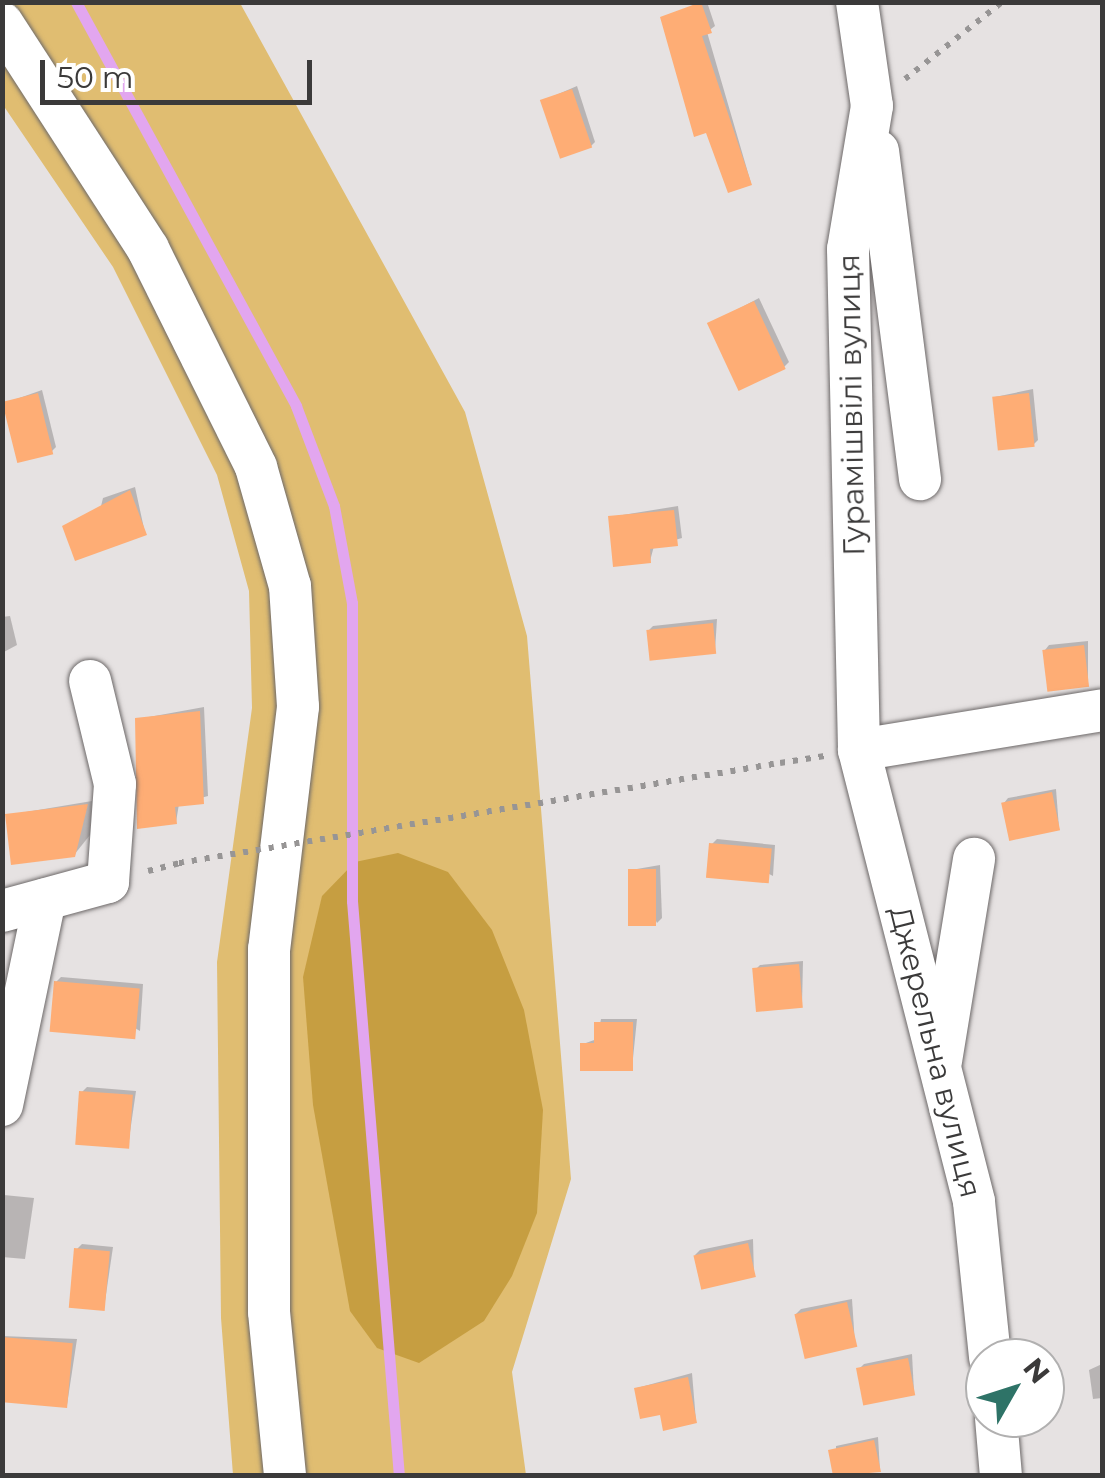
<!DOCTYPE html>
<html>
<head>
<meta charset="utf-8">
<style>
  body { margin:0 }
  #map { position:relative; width:1105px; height:1478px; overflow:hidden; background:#e6e2e2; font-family:Montserrat,sans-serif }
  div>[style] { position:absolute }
  .green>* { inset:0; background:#e0bd71 }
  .forest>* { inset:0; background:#c69e41 }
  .shadow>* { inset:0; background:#0003 }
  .stream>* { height:11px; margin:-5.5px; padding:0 5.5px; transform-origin:5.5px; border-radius:5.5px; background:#e2a6ef }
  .building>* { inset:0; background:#fead75; transform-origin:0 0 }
  .path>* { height:6px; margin-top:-3px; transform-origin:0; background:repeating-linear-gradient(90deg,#979595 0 5px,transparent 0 13px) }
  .roads { filter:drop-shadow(0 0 2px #6d6969) drop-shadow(0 0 2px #6d6969) }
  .minor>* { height:42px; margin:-21px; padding:0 21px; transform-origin:21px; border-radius:21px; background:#fff }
  .path-bridge>* { height:6px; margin-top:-3px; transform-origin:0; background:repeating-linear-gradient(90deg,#979595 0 5px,transparent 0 13px) }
  span { translate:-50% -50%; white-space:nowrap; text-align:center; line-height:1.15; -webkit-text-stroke:8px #fff; paint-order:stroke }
  .street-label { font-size:30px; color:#3b3a3a }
  .frame { position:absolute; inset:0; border:5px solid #3b3a3a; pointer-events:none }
  .north { position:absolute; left:965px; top:1338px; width:100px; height:100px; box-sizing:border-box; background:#fff; border:2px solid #b1b0b0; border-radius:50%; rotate:51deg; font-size:28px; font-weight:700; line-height:40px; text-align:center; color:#3b3a3a }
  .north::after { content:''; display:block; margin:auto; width:35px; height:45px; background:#2e7367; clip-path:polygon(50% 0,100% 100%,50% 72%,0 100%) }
  .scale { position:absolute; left:40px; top:60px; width:272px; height:45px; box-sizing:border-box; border:5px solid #3b3a3a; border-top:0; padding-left:12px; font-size:30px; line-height:35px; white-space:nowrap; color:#3b3a3a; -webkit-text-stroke:8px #fff; paint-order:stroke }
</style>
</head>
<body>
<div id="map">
  <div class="green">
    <i style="clip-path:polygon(2px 3px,240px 3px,465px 412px,527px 636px,571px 1179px,512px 1372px,526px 1475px,233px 1475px,221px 1318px,217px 962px,252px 708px,249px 591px,217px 475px,113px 267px,3px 105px)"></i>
  </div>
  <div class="forest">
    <i style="clip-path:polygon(398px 853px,448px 872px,492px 930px,524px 1010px,543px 1110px,537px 1213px,512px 1276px,484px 1321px,419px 1363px,377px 1348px,350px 1311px,313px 1105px,303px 977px,322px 896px,355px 862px)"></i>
  </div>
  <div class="shadow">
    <i style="clip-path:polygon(707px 2px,715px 26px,707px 32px,751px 183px,663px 18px)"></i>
    <i style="clip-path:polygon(577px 86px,595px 142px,591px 146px,542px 101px)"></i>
    <i style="clip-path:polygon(759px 298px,789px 362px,784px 367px,710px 324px)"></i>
    <i style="clip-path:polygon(1033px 389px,1038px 440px,1033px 445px,995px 397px)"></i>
    <i style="clip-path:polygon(42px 390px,56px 447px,51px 452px,5px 403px)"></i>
    <i style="clip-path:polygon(135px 487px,145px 533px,65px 526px,100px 510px,103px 498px)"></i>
    <i style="clip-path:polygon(678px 506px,682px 538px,654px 546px,650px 561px,610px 517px)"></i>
    <i style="clip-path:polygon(10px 616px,17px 645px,2px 653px,2px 617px)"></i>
    <i style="clip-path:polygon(717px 619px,715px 651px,648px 631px,653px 626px)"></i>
    <i style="clip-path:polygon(1088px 641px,1088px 684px,1045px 650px,1049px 645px)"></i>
    <i style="clip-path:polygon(204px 707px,208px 796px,179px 804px,176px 822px,138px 719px)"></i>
    <i style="clip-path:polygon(1056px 789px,1059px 828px,1004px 803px,1008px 798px)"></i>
    <i style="clip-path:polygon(92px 801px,90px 835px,74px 855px,8px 815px)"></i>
    <i style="clip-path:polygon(717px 839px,775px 845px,773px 876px,712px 844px)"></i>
    <i style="clip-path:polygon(660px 865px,662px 918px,657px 923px,631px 870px)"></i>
    <i style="clip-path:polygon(803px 961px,802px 1005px,755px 970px,760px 965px)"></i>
    <i style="clip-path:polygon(61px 977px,143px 984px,140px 1031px,56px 982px)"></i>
    <i style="clip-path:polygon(601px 1019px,637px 1019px,632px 1068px,583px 1044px,597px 1039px)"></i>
    <i style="clip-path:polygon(87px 1087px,136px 1091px,128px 1146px,82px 1092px)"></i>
    <i style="clip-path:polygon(4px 1195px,34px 1198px,25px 1259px,2px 1257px)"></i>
    <i style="clip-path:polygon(753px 1239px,754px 1275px,695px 1255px,700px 1250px)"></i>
    <i style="clip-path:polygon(82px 1244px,113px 1247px,104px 1308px,77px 1249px)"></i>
    <i style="clip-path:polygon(852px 1299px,855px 1344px,796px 1314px,801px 1309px)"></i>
    <i style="clip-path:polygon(2px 1336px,77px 1339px,67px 1405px,2px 1400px)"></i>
    <i style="clip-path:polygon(912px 1354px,914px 1392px,859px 1369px,864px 1364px)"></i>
    <i style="clip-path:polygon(1102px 1364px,1102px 1398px,1093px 1399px,1089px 1370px)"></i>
    <i style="clip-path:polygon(692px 1373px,696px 1421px,661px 1412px,637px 1388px)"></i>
    <i style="clip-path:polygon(878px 1437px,880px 1470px,836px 1476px,836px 1446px)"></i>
  </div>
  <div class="stream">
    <i style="left:76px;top:2px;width:460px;rotate:61.4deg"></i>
    <i style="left:296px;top:406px;width:107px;rotate:69.2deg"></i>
    <i style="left:334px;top:506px;width:99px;rotate:79.5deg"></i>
    <i style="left:352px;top:603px;width:298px;rotate:90deg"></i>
    <i style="left:352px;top:901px;width:577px;rotate:85.33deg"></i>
  </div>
  <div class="building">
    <i style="clip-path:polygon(701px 2px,712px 33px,702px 36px,752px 185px,728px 193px,706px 133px,694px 137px,660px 17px)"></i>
    <i style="left:572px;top:89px;width:62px;height:34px;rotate:71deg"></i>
    <i style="left:754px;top:301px;width:75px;height:52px;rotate:65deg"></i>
    <i style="left:38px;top:393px;width:63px;height:37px;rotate:76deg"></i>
    <i style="left:1029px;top:393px;width:54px;height:37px;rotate:84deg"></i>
    <i style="clip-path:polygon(130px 490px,147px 535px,75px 561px,62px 526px)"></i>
    <i style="clip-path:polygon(674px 510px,678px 546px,650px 549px,651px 563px,613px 567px,608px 516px)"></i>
    <i style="left:713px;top:623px;width:31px;height:67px;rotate:84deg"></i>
    <i style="left:1084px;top:645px;width:42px;height:42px;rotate:83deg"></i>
    <i style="clip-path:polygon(200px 711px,204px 804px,175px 807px,177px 824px,137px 829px,135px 718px)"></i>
    <i style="left:1052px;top:792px;width:39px;height:52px;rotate:78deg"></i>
    <i style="clip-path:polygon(88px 804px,75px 857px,11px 865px,5px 814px)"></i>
    <i style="left:709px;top:843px;width:63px;height:35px;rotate:5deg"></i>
    <i style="left:628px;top:869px;width:28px;height:57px"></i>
    <i style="left:799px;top:964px;width:44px;height:47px;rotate:85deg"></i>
    <i style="left:54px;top:981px;width:86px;height:51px;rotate:5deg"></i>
    <i style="clip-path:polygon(594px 1022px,633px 1022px,633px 1071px,580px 1071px,580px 1043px,594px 1043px)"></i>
    <i style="left:79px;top:1091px;width:54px;height:54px;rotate:4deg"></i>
    <i style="left:748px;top:1243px;width:35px;height:56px;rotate:77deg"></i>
    <i style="left:74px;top:1248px;width:36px;height:60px;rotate:5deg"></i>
    <i style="left:847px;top:1302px;width:46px;height:54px;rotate:77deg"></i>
    <i style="left:2px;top:1337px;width:71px;height:65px;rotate:5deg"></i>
    <i style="left:908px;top:1358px;width:38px;height:53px;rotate:79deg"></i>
    <i style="clip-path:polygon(688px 1377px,697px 1423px,663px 1431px,660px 1415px,640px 1419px,634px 1388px)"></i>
    <i style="clip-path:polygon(874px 1440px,881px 1472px,833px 1476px,828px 1450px)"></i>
  </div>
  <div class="path">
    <i style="left:905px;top:79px;width:124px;rotate:-38.4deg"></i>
    <i style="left:780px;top:763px;width:45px;rotate:-9deg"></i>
    <i style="left:148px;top:871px;width:32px;rotate:-14deg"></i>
  </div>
  <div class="roads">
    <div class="minor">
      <i style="left:857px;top:2px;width:105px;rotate:81.8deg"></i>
      <i style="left:872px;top:106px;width:145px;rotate:99.5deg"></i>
      <i style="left:848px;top:249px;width:501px;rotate:88.74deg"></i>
      <i style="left:859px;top:750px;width:466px;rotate:75.7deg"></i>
      <i style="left:974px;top:1202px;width:157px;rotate:84.1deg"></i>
      <i style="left:2px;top:23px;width:269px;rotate:57.1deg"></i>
      <i style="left:148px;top:249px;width:243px;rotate:63.6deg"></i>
      <i style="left:256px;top:467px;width:124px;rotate:74.1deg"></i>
      <i style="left:290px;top:586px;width:121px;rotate:86.2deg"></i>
      <i style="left:298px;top:707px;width:244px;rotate:96.8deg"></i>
      <i style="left:269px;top:949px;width:363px;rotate:90deg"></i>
      <i style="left:269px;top:1312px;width:165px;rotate:84.4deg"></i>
      <i style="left:878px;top:151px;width:331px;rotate:82.7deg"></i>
      <i style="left:859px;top:750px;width:246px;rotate:-9.3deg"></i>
      <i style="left:2px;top:911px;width:110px;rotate:-15.3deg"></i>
      <i style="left:108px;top:882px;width:98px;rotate:-85.9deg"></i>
      <i style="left:115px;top:784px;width:106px;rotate:-103.6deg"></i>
      <i style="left:941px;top:1061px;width:205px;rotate:-80.7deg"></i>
      <i style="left:2px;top:1105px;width:210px;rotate:-78.2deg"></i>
      <i style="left:996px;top:1418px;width:58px;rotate:85.1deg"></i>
    </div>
  </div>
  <div class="path-bridge">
    <i style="left:179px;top:863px;width:609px;rotate:-9.45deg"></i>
  </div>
  <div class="street-label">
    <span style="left:852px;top:405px;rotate:-91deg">Гурамішвілі вулиця</span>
    <span style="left:935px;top:1052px;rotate:76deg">Джерельна вулиця</span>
  </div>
  <div class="frame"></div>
  <div class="north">N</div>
  <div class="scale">50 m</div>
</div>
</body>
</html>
